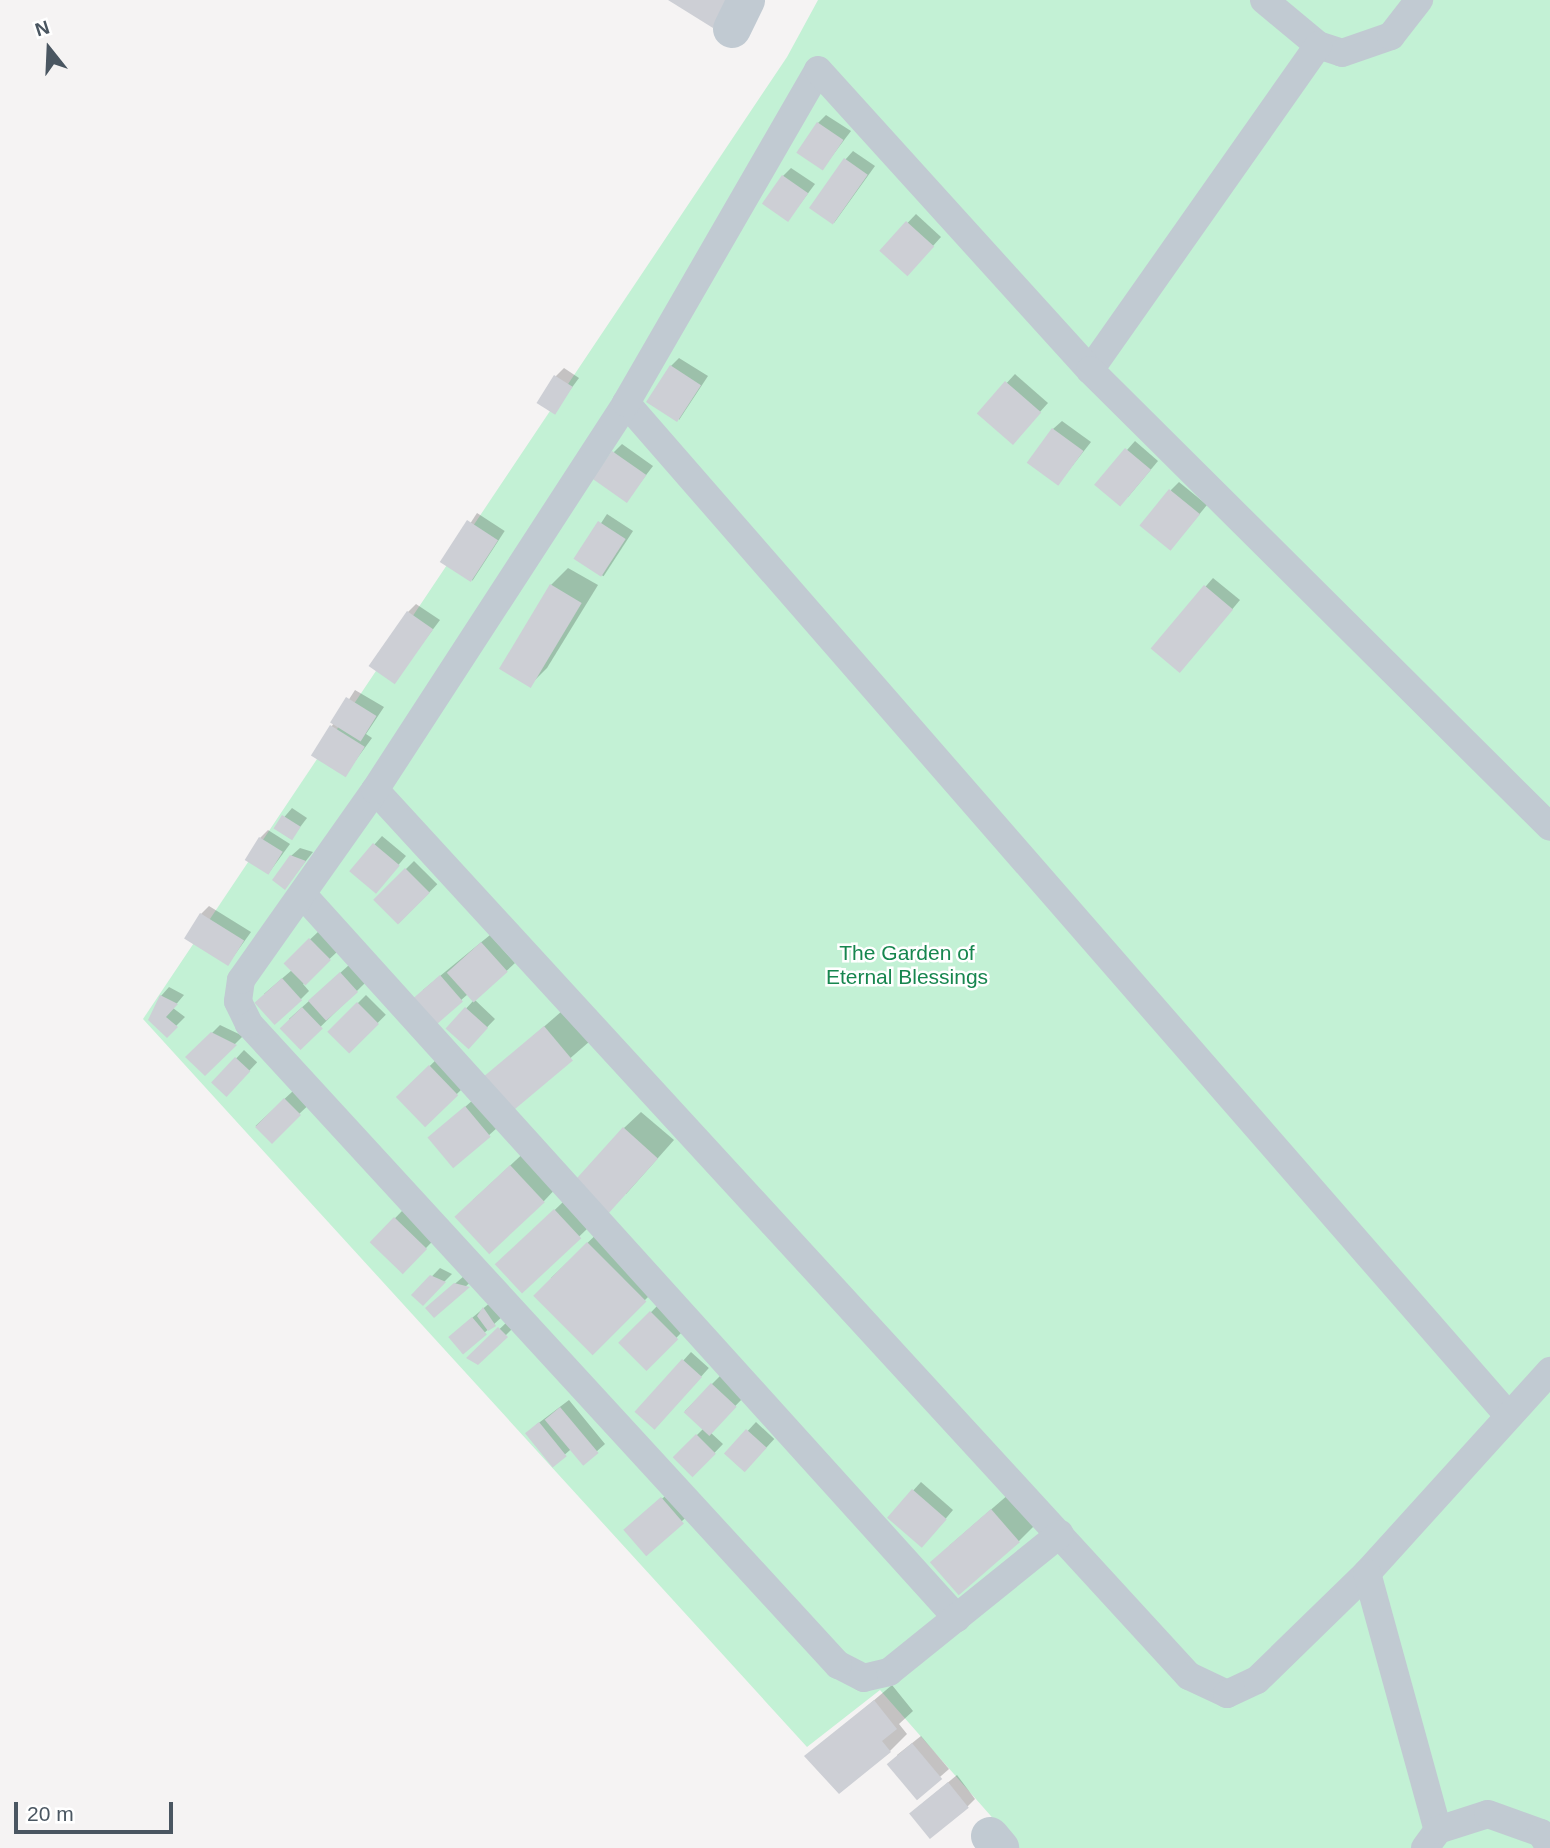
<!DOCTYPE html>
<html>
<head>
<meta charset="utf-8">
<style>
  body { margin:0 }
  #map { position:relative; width:1550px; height:1848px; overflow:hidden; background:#f5f3f3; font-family:Helvetica,sans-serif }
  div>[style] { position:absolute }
  .green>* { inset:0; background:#c3f1d5 }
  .shadow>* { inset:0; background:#0003; transform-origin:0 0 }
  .building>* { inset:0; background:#cdcfd5; transform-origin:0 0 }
  .service>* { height:28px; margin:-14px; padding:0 14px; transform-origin:14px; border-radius:14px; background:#c1cad2 }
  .minor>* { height:38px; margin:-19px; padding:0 19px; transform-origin:19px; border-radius:19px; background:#c1cad2 }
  span { translate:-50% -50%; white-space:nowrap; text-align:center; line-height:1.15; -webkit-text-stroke:5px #fff; paint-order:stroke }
  .park-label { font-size:21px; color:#17864f }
  .north { position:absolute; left:14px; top:14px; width:70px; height:70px; -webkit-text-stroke:5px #fff; paint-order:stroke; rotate:342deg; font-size:19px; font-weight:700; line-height:28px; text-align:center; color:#4a5661 }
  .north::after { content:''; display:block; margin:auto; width:24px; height:32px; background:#4a5661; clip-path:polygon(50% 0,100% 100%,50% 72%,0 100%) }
  .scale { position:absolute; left:14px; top:1802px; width:159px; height:32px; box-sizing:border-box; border:4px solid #4a5661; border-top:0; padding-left:9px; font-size:21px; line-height:24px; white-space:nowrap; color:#4a5661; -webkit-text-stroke:5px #fff; paint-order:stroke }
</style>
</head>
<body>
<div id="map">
  <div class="green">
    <i style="clip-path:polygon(818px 0,1550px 0,1550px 1848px,1019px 1848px,880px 1690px,807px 1747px,143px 1019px,787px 57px)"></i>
  </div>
  <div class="shadow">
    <i style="clip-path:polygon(826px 115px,851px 131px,823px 168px,818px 123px)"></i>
    <i style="clip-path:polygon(853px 151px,875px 166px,834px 223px,845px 160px)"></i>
    <i style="clip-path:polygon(791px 168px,815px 184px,788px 220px,783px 176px)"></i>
    <i style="clip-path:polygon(916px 214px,941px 237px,915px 266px,881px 251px)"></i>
    <i style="clip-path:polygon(679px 358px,708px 376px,679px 420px,671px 366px)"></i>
    <i style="clip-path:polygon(564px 368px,579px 378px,553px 413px,556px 376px)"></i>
    <i style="clip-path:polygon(1015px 374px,1048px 403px,1020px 434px,979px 413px)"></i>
    <i style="clip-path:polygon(1062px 421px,1091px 442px,1065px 475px,1053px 429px)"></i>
    <i style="clip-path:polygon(1135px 441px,1158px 461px,1128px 497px,1096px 485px)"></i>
    <i style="clip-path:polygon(622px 444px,653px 466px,627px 500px,614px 452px)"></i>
    <i style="clip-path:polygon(1179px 482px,1207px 505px,1178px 540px,1171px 490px)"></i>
    <i style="left:477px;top:513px;width:33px;height:59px;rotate:33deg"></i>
    <i style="left:607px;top:514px;width:31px;height:54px;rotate:33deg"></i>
    <i style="clip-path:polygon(568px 568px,598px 585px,547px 668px,530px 685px,501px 668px,551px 585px)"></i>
    <i style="clip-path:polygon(1213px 578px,1240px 600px,1188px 662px,1153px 647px)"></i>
    <i style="clip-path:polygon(416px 604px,440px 620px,394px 681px,408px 612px)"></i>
    <i style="clip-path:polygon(355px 690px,384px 707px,366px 734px,372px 738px,345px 775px,314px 754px)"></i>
    <i style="clip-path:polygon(292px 808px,307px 818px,291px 839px,275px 828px)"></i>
    <i style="clip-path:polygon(268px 830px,290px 844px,268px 874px,260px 838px)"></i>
    <i style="clip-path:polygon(382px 836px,406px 856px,383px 883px,351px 871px)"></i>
    <i style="clip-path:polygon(300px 848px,313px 852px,285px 887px,291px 856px)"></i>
    <i style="left:414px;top:861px;width:33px;height:54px;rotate:45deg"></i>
    <i style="clip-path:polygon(209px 906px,251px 932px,228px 964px,201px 914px)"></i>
    <i style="clip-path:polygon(319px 931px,338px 951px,303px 984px,309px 991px,301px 999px,264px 994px,292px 970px,285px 963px)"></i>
    <i style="clip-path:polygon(490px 935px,515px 963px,475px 1000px,495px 1019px,468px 1047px,448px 1028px,474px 1000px,468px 994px,436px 1022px,423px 990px)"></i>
    <i style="clip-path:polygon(349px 965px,365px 983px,299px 1048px,289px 1019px)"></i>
    <i style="clip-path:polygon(169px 987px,184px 995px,173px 1008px,185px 1017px,167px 1035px,161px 996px)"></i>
    <i style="left:366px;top:995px;width:28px;height:52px;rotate:45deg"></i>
    <i style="left:562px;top:1011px;width:41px;height:103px;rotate:49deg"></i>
    <i style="clip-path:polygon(220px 1025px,243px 1036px,205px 1074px,188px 1057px)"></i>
    <i style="left:244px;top:1050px;width:18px;height:44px;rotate:43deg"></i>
    <i style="left:438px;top:1058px;width:39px;height:55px;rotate:46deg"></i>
    <i style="left:293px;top:1091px;width:21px;height:51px;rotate:47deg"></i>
    <i style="clip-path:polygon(474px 1099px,498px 1127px,456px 1165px,439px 1130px)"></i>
    <i style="clip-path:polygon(641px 1112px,674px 1140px,626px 1194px,624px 1128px)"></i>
    <i style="clip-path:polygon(528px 1149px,560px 1184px,544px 1201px,473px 1200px)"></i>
    <i style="left:563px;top:1202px;width:36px;height:91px;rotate:46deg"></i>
    <i style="left:403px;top:1210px;width:43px;height:45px;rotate:44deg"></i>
    <i style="clip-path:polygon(605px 1226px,661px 1284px,644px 1301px,551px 1278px)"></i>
    <i style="clip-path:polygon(440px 1268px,452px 1274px,423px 1303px,414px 1295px)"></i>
    <i style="clip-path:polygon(464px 1276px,475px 1278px,434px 1315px,436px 1300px)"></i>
    <i style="clip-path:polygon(492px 1301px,503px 1316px,462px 1353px,459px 1329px)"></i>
    <i style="left:659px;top:1304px;width:36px;height:54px;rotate:44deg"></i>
    <i style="clip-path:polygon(508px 1321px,514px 1327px,478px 1363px,469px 1358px)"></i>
    <i style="left:691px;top:1352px;width:24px;height:81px;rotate:42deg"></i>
    <i style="clip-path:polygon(720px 1376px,743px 1398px,710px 1432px,723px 1444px,693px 1475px,675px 1457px,704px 1428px,685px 1411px)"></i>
    <i style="clip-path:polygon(569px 1400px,605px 1444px,596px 1452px,570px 1450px,554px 1464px,536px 1425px)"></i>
    <i style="left:756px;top:1422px;width:25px;height:44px;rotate:43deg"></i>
    <i style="clip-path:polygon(921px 1482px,953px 1510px,930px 1537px,889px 1517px)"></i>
    <i style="clip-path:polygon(671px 1491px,691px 1513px,646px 1553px,635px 1522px)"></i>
    <i style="clip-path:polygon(1009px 1494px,1036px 1524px,1019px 1541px,949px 1546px)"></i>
    <i style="clip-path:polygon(892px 1685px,913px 1711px,899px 1724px,907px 1734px,890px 1751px,807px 1757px)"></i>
    <i style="clip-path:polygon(921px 1736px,949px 1769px,916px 1798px,897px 1755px)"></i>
    <i style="clip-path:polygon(957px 1775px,975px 1799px,967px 1807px,911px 1813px)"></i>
  </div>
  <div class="building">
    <i style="clip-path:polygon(668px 0,731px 0,713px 28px)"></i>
    <i style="left:817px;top:122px;width:32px;height:37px;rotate:34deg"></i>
    <i style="left:844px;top:158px;width:29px;height:61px;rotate:35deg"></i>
    <i style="left:782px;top:175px;width:32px;height:35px;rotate:35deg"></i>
    <i style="left:906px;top:221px;width:38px;height:40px;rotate:42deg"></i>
    <i style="left:670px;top:365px;width:37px;height:44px;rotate:33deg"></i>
    <i style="left:554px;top:375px;width:22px;height:33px;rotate:32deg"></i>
    <i style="left:1005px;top:381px;width:48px;height:43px;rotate:41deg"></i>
    <i style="left:1052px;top:428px;width:39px;height:43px;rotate:36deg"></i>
    <i style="left:1125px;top:448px;width:34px;height:48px;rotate:40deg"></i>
    <i style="left:612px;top:451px;width:42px;height:34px;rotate:35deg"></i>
    <i style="left:1169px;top:489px;width:40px;height:47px;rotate:39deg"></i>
    <i style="left:467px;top:520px;width:37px;height:50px;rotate:33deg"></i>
    <i style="left:598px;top:521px;width:33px;height:45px;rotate:33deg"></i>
    <i style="left:550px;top:584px;width:37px;height:99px;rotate:31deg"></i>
    <i style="left:1204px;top:585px;width:38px;height:83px;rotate:40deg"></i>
    <i style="left:407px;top:611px;width:32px;height:67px;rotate:35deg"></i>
    <i style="left:346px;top:697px;width:36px;height:30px;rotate:32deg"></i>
    <i style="left:330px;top:725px;width:41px;height:36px;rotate:32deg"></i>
    <i style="left:282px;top:815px;width:22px;height:16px;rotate:32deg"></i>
    <i style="left:259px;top:837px;width:28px;height:27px;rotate:32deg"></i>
    <i style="left:373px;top:843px;width:35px;height:37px;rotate:40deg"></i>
    <i style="clip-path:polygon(290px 855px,306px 861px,285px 890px,272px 880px)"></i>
    <i style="left:405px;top:868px;width:35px;height:45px;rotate:45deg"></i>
    <i style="left:200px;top:913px;width:52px;height:30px;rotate:32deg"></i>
    <i style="left:309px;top:938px;width:31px;height:36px;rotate:45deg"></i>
    <i style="left:481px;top:942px;width:40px;height:46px;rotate:48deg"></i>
    <i style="left:340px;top:972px;width:27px;height:43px;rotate:48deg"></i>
    <i style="left:440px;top:975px;width:35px;height:35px;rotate:49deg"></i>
    <i style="left:282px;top:978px;width:30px;height:37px;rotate:48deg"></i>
    <i style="clip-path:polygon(160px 995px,178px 1004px,166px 1017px,178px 1027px,167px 1038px,148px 1020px)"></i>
    <i style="left:357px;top:1002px;width:31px;height:42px;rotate:45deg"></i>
    <i style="left:302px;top:1007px;width:30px;height:31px;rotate:46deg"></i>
    <i style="left:465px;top:1007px;width:31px;height:29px;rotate:42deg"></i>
    <i style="left:544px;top:1026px;width:45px;height:81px;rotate:50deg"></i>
    <i style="clip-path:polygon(211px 1032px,237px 1045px,205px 1076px,185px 1057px)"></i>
    <i style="left:235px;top:1057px;width:21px;height:35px;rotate:43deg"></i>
    <i style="left:429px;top:1065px;width:42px;height:46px;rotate:46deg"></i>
    <i style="left:284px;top:1098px;width:24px;height:41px;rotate:45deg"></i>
    <i style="left:465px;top:1106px;width:40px;height:49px;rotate:50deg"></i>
    <i style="left:623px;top:1127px;width:47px;height:74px;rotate:42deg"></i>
    <i style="left:510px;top:1165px;width:51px;height:76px;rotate:47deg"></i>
    <i style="left:554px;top:1209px;width:40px;height:81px;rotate:47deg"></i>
    <i style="left:394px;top:1217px;width:46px;height:35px;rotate:44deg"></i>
    <i style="left:587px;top:1242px;width:84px;height:76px;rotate:45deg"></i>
    <i style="clip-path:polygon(430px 1275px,446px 1282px,423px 1306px,411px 1295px)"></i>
    <i style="clip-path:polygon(454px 1283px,470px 1287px,434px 1318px,425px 1308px)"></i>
    <i style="clip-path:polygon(483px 1307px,496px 1326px,488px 1331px,477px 1316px)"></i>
    <i style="left:650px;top:1311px;width:40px;height:45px;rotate:45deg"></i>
    <i style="left:472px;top:1317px;width:23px;height:31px;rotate:50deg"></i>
    <i style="clip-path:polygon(498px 1327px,508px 1337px,478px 1365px,466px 1358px)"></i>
    <i style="left:682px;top:1359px;width:27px;height:71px;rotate:42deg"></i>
    <i style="left:711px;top:1383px;width:35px;height:40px;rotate:43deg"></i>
    <i style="left:560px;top:1407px;width:60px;height:20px;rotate:50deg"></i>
    <i style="left:539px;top:1422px;width:44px;height:18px;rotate:51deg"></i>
    <i style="left:746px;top:1429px;width:28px;height:33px;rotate:42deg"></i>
    <i style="left:696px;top:1434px;width:28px;height:33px;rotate:45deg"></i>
    <i style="left:912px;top:1489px;width:46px;height:38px;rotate:41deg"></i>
    <i style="left:661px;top:1497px;width:35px;height:50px;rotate:49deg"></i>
    <i style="left:991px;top:1509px;width:44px;height:81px;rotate:49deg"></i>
    <i style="clip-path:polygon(874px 1700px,897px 1729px,882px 1741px,891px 1752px,839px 1794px,804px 1756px)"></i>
    <i style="left:912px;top:1743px;width:47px;height:33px;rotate:50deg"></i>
    <i style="left:948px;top:1782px;width:33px;height:50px;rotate:51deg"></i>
  </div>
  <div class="service">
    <i style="left:1264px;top:0;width:70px;rotate:39.8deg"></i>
    <i style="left:1318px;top:45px;width:25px;rotate:18deg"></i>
    <i style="left:1342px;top:53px;width:52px;rotate:-19.1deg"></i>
    <i style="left:1391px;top:36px;width:46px;rotate:-52.1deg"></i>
    <i style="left:1090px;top:370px;width:397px;rotate:-54.9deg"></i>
    <i style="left:626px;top:403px;width:1341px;rotate:48.93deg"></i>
    <i style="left:375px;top:790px;width:1203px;rotate:47.43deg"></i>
    <i style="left:1189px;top:1676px;width:42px;rotate:25.3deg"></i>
    <i style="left:1227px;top:1694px;width:33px;rotate:-25deg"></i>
    <i style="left:1257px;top:1680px;width:153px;rotate:-44.2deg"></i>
    <i style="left:1367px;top:1573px;width:273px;rotate:-47.8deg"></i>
    <i style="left:303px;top:895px;width:975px;rotate:47.87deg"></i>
    <i style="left:1060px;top:1534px;width:220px;rotate:141.1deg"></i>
    <i style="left:889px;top:1672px;width:26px;rotate:167deg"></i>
    <i style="left:864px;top:1678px;width:29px;rotate:-153deg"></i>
    <i style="left:838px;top:1665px;width:871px;rotate:-132.58deg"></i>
    <i style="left:249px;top:1024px;width:25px;rotate:-116deg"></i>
    <i style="left:238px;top:1001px;width:21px;rotate:-82deg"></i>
    <i style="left:241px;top:980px;width:232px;rotate:-54.8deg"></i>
    <i style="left:375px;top:790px;width:461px;rotate:-57deg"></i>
    <i style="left:626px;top:403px;width:384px;rotate:-60deg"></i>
    <i style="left:818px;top:70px;width:405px;rotate:47.8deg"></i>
    <i style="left:1090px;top:370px;width:648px;rotate:44.81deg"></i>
    <i style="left:1367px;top:1573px;width:267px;rotate:74.6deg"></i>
    <i style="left:1425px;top:1848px;width:22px;rotate:-54deg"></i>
    <i style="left:1438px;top:1830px;width:52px;rotate:-17.7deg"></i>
    <i style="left:1488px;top:1814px;width:56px;rotate:19.7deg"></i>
    <i style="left:1541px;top:1833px;width:17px;rotate:59deg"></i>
  </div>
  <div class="minor">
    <i style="left:732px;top:29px;width:32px;rotate:-64deg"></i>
    <i style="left:990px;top:1836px;width:16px;rotate:50deg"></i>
  </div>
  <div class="park-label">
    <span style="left:907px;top:965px">The Garden of<br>Eternal Blessings</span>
  </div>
  <div class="north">N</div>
  <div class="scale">20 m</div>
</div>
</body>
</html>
